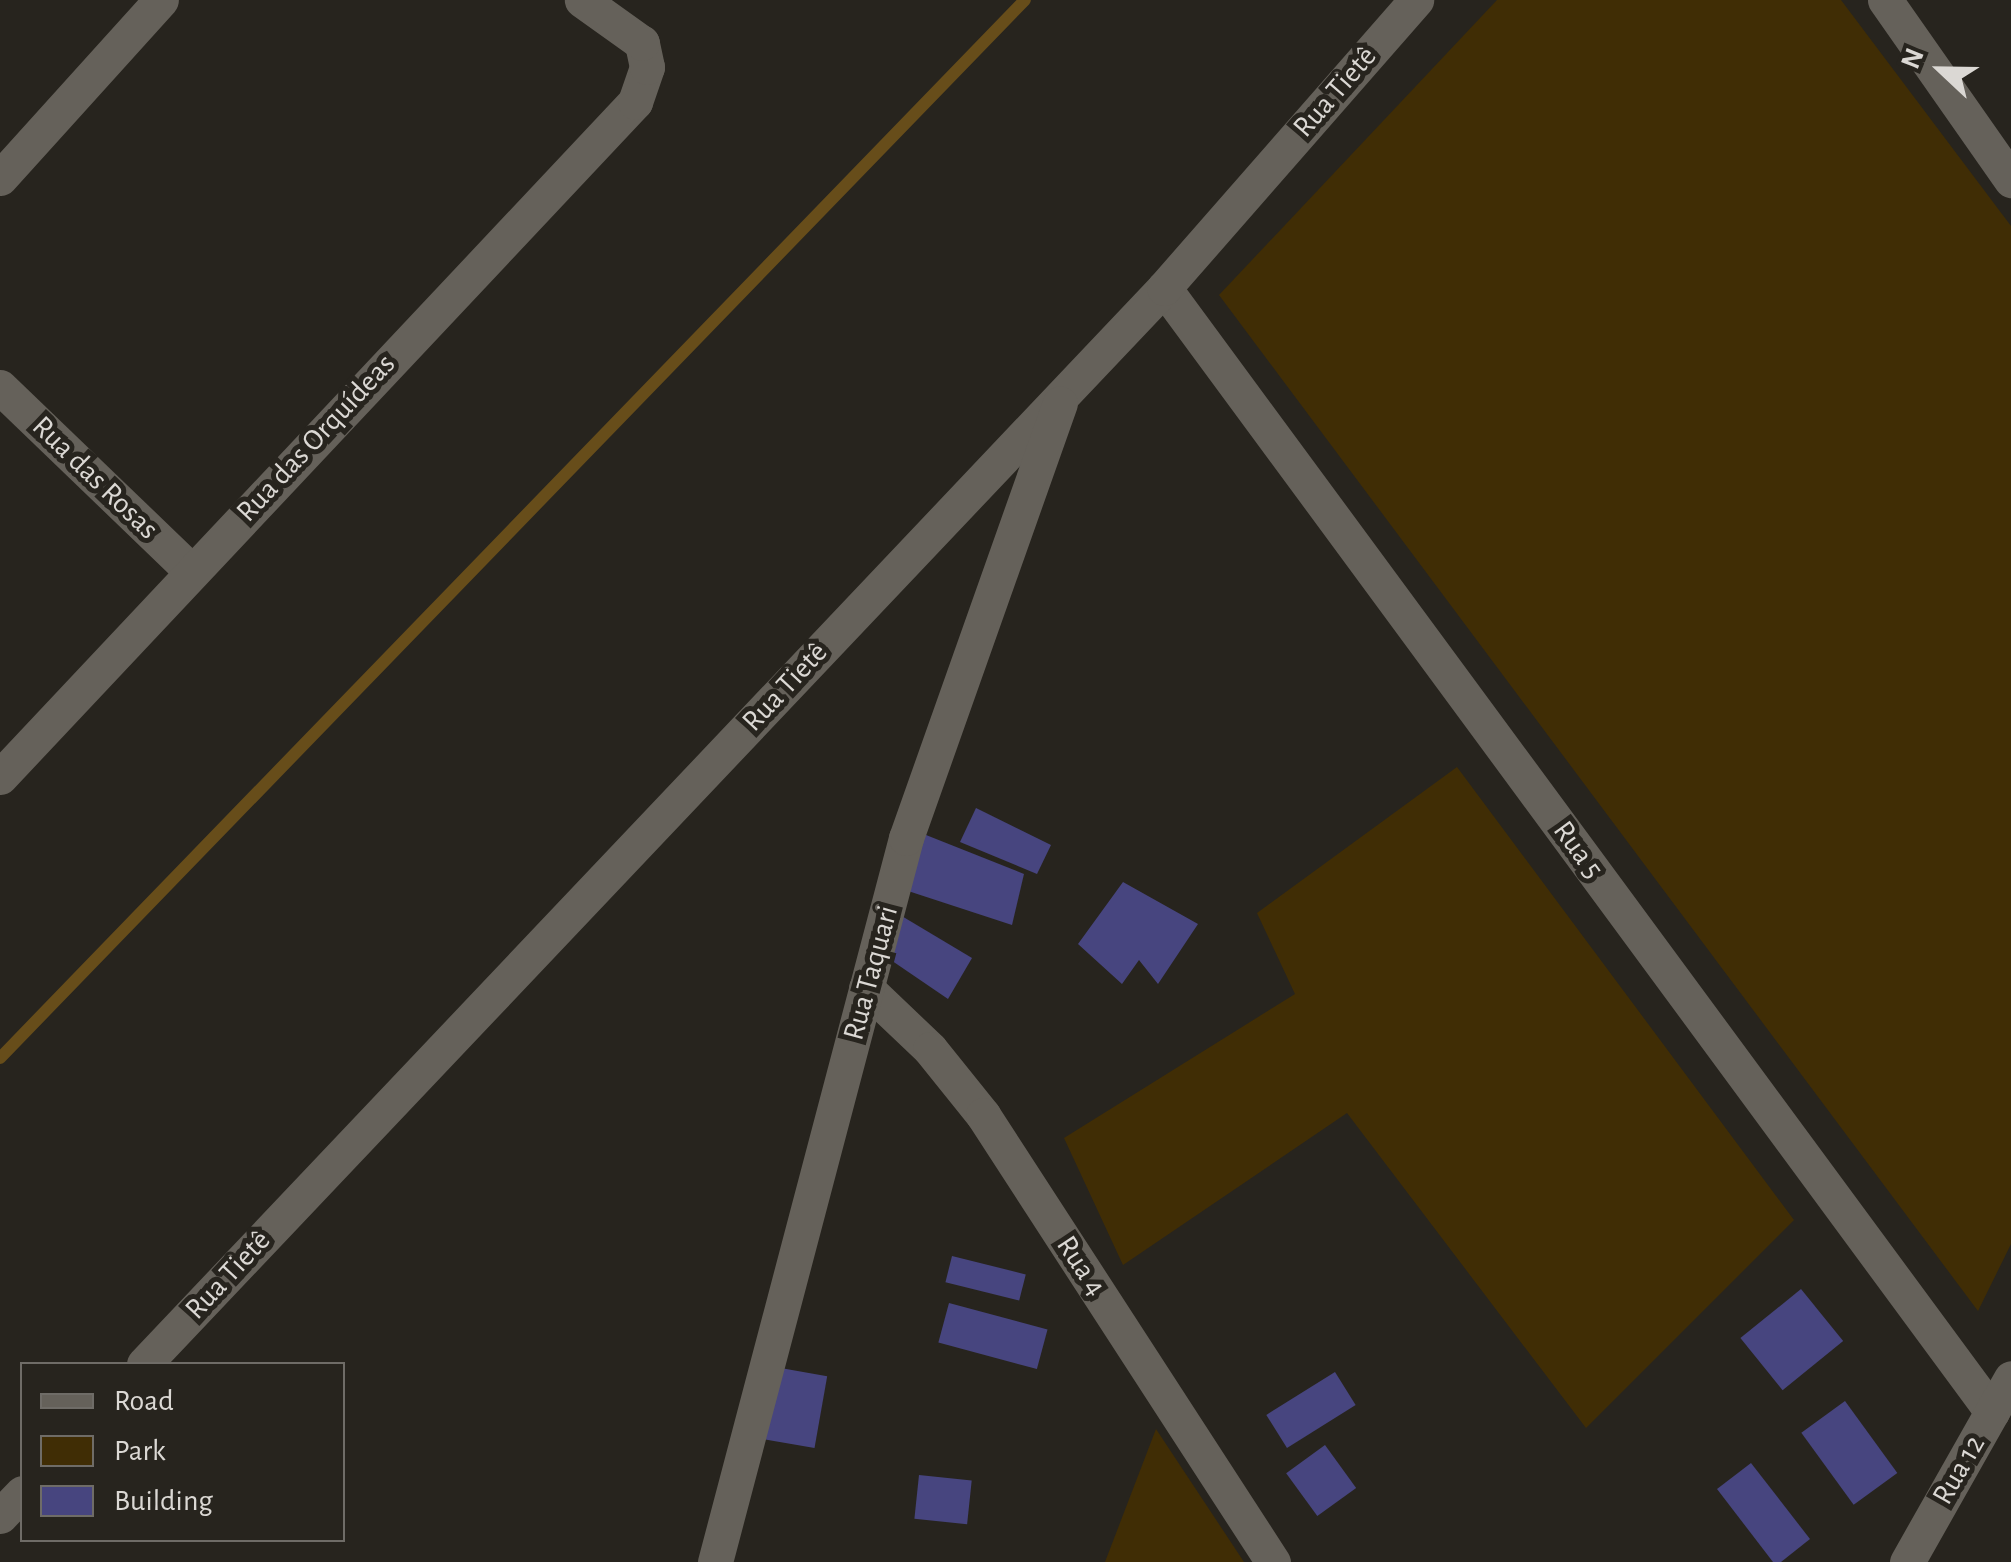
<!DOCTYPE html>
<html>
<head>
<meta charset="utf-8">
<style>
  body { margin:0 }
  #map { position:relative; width:2011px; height:1562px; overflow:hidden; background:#27241e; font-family:"Alegreya Sans",sans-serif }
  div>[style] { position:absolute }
  .green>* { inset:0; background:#402d05 }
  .stream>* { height:12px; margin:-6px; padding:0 6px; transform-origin:6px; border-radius:6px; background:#674d1a }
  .building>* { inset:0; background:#47457f; transform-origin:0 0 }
  .street>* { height:35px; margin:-17.5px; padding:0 17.5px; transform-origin:17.5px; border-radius:17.5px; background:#65615a }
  span { translate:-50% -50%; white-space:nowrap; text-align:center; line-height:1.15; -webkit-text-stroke:10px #27241e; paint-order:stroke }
  .street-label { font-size:30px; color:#dbd8d4 }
  .legend { position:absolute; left:20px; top:1362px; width:325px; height:180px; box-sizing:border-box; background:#27241e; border:2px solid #6f6c67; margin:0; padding:12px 18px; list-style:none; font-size:30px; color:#dbd8d4 }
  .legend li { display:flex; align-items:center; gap:20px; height:50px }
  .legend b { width:50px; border:2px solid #6f6c67 }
  .north { position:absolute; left:1891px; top:20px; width:100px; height:100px; -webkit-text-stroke:8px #27241e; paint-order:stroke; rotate:292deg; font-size:28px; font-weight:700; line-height:40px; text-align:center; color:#dbd8d4 }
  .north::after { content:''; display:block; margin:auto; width:35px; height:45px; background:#dbd8d4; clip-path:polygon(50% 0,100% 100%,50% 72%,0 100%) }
</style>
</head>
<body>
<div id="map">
  <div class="green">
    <i style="clip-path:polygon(1497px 0,1841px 0,2011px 226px,2011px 1244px,1978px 1311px,1219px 295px)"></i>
    <i style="clip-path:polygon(1457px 767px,1794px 1220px,1586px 1428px,1347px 1113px,1123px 1265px,1064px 1138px,1295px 994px,1257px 913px)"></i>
    <i style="clip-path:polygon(1156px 1429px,1244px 1562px,1105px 1562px)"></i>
  </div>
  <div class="stream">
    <i style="left:0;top:1058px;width:1473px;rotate:-45.91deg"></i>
  </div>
  <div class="building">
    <i style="clip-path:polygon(976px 808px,1051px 845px,1037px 874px,960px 842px)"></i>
    <i style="clip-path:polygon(921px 833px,1024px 874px,1012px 925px,902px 889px)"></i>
    <i style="clip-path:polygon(1123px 882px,1198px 924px,1158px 984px,1139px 960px,1122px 984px,1078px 944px)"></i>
    <i style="clip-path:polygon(895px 912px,972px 958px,948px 999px,882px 954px)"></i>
    <i style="left:952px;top:1256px;width:76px;height:27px;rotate:14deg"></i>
    <i style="left:1801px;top:1289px;width:67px;height:78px;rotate:51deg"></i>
    <i style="left:949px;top:1303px;width:102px;height:41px;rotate:15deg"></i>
    <i style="left:775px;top:1367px;width:53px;height:73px;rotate:10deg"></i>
    <i style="left:1335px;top:1372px;width:39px;height:81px;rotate:58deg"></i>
    <i style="left:1845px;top:1401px;width:89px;height:54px;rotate:54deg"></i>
    <i style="left:1325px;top:1445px;width:53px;height:48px;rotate:54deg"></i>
    <i style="clip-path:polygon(1751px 1463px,1810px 1539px,1781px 1562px,1773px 1562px,1717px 1489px)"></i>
    <i style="left:919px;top:1475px;width:53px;height:44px;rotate:6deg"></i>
  </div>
  <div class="street">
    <i style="left:1885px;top:0;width:220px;rotate:55deg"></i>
    <i style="left:0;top:178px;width:240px;rotate:-47.9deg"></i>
    <i style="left:1164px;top:288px;width:1396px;rotate:53.62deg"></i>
    <i style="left:0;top:387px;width:264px;rotate:43.9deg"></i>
    <i style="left:0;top:777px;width:927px;rotate:-46.75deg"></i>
    <i style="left:635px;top:102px;width:37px;rotate:-71deg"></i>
    <i style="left:647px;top:67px;width:25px;rotate:-102deg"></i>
    <i style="left:642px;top:43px;width:74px;rotate:-144.4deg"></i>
    <i style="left:866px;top:988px;width:88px;rotate:43.6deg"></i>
    <i style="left:930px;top:1049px;width:85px;rotate:51.2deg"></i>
    <i style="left:983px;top:1115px;width:533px;rotate:57.03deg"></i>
    <i style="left:144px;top:1364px;width:1483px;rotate:-46.53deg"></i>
    <i style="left:1164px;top:288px;width:383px;rotate:-48.8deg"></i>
    <i style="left:0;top:1516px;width:32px;rotate:-46deg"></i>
    <i style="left:715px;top:1562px;width:749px;rotate:-75.22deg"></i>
    <i style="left:906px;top:838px;width:461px;rotate:-70.5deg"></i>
    <i style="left:1907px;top:1562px;width:211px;rotate:-60.5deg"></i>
  </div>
  <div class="street-label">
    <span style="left:1335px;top:92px;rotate:-49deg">Rua Tietê</span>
    <span style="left:316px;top:438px;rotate:-47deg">Rua das Orquídeas</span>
    <span style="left:95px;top:478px;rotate:44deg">Rua das Rosas</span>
    <span style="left:785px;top:687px;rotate:-47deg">Rua Tietê</span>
    <span style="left:1578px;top:850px;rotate:54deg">Rua 5</span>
    <span style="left:871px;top:973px;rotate:-75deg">Rua Taquari</span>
    <span style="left:1081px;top:1266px;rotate:57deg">Rua 4</span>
    <span style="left:228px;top:1275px;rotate:-47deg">Rua Tietê</span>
    <span style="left:1959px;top:1470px;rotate:-60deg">Rua 12</span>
  </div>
  <ul class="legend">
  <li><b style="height:12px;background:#65615a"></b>Road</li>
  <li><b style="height:28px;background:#402d05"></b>Park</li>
  <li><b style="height:28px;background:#47457f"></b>Building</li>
  </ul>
  <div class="north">N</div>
</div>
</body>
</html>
